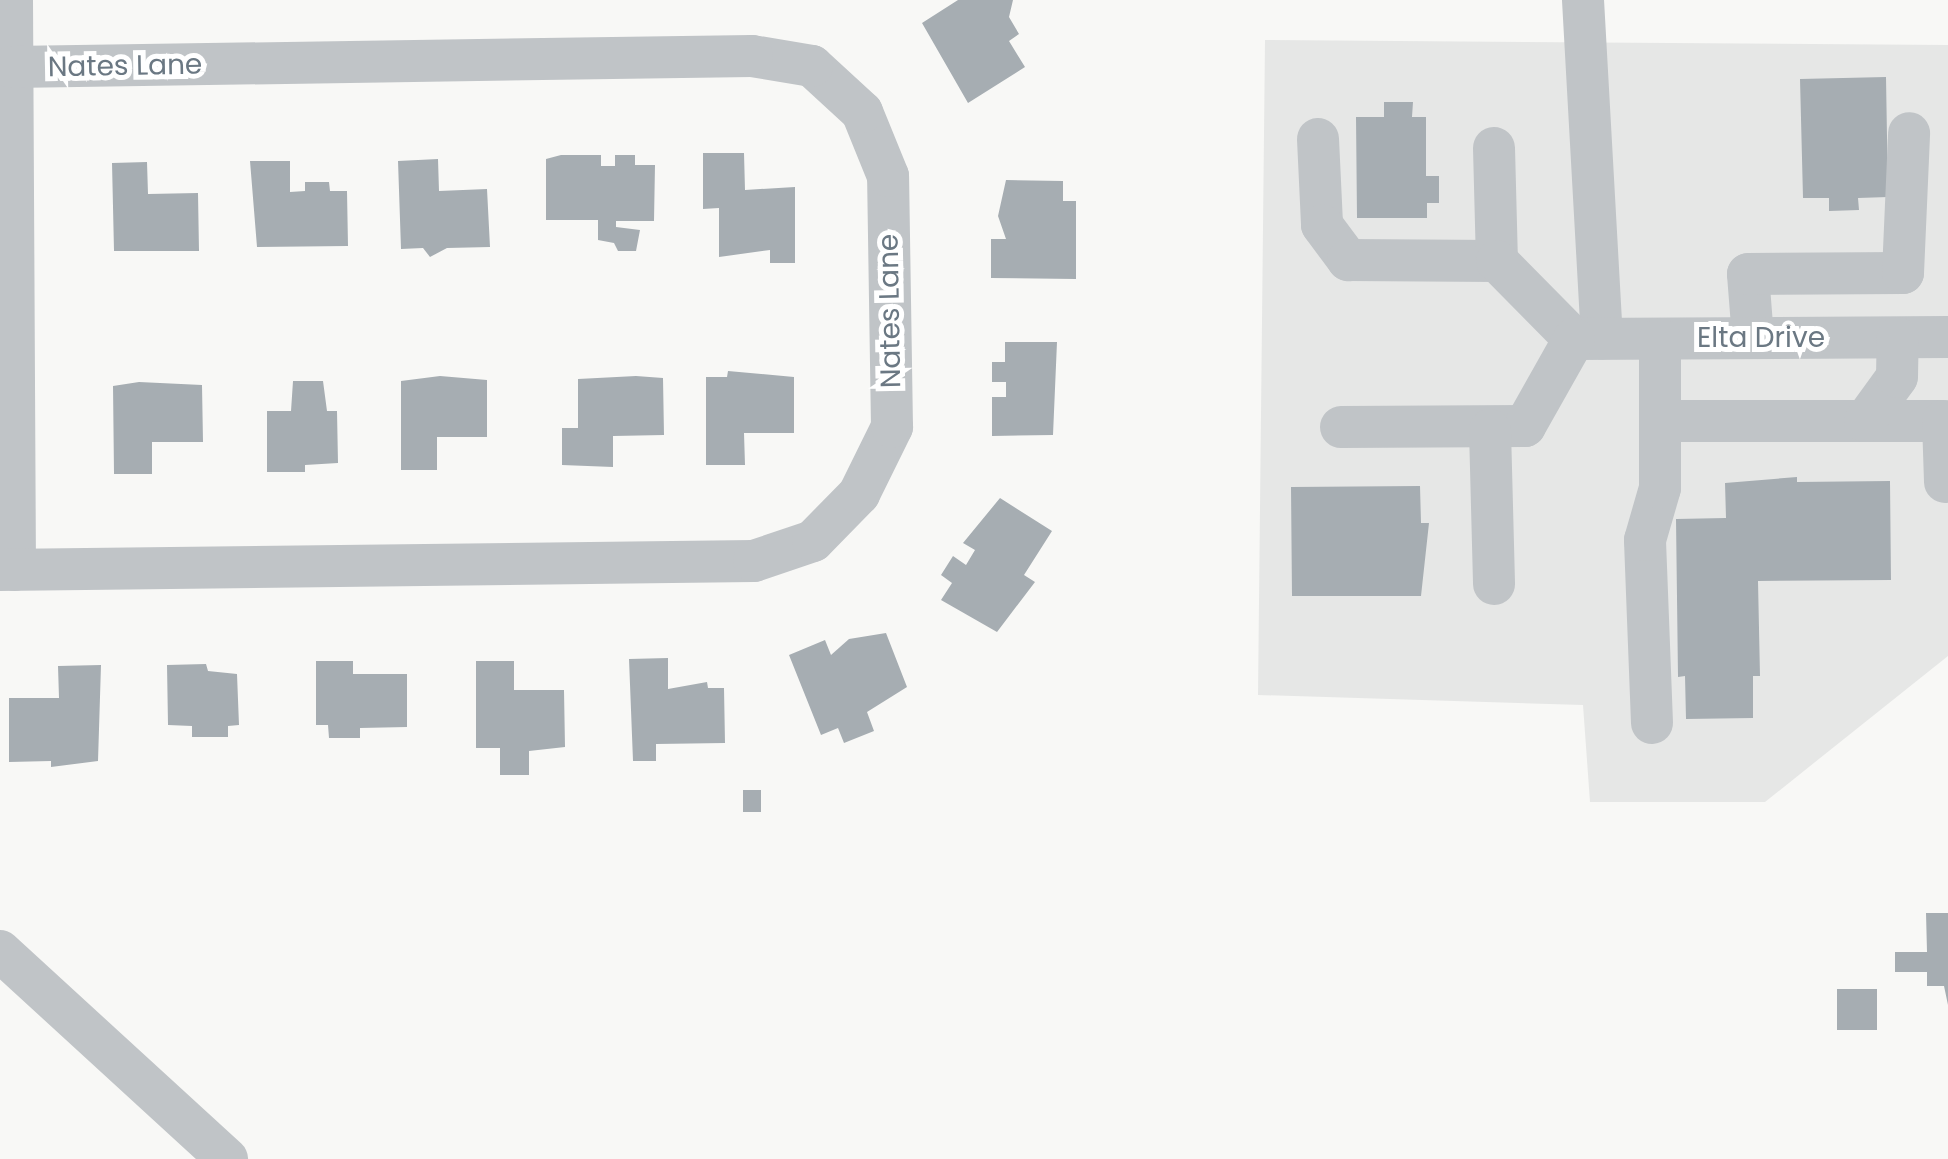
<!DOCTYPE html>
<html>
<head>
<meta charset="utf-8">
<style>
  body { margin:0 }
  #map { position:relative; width:1948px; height:1159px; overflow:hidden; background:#f8f8f6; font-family:Poppins,sans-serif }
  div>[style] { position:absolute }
  .built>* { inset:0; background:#e6e7e6 }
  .building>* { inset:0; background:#a6adb2; transform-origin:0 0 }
  .minor>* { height:42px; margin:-21px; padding:0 21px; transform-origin:21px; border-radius:21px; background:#c0c4c7 }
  span { translate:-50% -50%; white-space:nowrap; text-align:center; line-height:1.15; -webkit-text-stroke:10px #fff; paint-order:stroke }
  .street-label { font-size:28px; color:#6b7883 }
</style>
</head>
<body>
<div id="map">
  <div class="built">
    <i style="clip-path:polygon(1265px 40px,1948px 45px,1948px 656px,1765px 802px,1590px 802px,1583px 705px,1258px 695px)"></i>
  </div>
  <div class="building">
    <i style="clip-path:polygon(958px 0,1013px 0,1009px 17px,1019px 34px,1009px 41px,1025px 67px,968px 103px,922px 23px)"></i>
    <i style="clip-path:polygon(1886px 77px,1888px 197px,1858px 198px,1859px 210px,1829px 211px,1829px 198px,1803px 198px,1800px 79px)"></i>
    <i style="clip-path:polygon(1384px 102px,1413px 102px,1412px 117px,1426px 117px,1426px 176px,1439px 176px,1439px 203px,1427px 203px,1427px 218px,1357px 218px,1356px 117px,1384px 117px)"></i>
    <i style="clip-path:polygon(703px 153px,744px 153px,745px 190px,795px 187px,795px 263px,770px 263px,770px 250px,719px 257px,719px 208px,703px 209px)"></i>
    <i style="clip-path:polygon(561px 155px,601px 155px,601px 166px,615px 166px,615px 155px,635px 155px,635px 165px,655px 165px,654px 221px,616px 221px,616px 227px,640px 230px,636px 251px,618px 251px,614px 243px,598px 240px,598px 220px,546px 220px,546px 159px)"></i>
    <i style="clip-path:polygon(438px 159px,439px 191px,487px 189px,490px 247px,447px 248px,430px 257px,423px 248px,401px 249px,398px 161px)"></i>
    <i style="clip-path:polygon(250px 161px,290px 161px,290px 192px,305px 191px,305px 182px,329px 182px,330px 191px,347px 191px,348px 246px,257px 247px)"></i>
    <i style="clip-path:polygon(147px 162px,148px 194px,198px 193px,199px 251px,114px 251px,112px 163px)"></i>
    <i style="clip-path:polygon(1006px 180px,1063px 181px,1063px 201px,1076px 201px,1076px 279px,991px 278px,991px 239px,1006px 239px,998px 216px)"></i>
    <i style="clip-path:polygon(1005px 342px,1057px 342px,1053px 435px,992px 436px,992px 397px,1006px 397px,1006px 382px,992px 382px,992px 362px,1005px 362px)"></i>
    <i style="clip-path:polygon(728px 371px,794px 377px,794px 433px,744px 433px,745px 465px,706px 465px,706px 377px,727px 377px)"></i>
    <i style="clip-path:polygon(440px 376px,487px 380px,487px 437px,437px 437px,437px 470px,401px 470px,401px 381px)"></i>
    <i style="clip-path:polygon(636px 376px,663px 378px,664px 435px,613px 436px,613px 467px,562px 465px,562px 428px,578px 428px,578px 379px)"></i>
    <i style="clip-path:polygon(293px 381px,323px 381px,327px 411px,337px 411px,338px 463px,305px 465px,305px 472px,267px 472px,267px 411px,291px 411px)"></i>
    <i style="clip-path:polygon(139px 382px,202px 385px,203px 442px,152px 442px,152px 474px,114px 474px,113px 386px)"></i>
    <i style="clip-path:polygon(1797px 477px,1797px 482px,1890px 481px,1891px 580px,1758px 581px,1760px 676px,1753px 676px,1753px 718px,1686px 719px,1685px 676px,1678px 677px,1676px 519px,1726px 518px,1725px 483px)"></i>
    <i style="clip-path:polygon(1420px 486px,1421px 523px,1429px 523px,1421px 596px,1292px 596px,1291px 487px)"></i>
    <i style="clip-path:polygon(1000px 498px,1052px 531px,1024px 575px,1035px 582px,997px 632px,941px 600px,952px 583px,941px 575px,953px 556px,966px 565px,975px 550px,963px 543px)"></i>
    <i style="clip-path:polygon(886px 633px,907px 687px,867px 712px,874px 731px,844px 743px,838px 728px,821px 735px,789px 655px,825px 640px,831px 655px,849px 639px)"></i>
    <i style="clip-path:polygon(668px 658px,668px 689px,707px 682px,708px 688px,724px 688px,725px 743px,656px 744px,656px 761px,633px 761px,629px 659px)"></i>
    <i style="clip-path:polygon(316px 661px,353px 661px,353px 674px,407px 674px,407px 727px,360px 728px,360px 738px,329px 738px,328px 725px,316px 725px)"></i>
    <i style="clip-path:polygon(476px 661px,514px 661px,514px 690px,564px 690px,565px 747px,529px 751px,529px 775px,500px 775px,500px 748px,476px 748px)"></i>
    <i style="clip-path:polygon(206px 664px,208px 671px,237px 674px,239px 725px,228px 726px,228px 737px,192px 737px,192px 726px,168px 725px,167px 665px)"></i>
    <i style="clip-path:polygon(101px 665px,98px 761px,51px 767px,51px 761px,9px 762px,9px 698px,59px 698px,58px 666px)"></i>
    <i style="left:761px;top:790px;width:22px;height:18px;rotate:90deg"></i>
    <i style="clip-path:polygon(1926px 913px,1948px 913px,1948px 1005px,1944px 986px,1927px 986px,1927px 972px,1895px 972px,1895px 952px,1927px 952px)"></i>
    <i style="left:1837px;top:989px;width:40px;height:41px"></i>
  </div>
  <div class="minor">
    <i style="left:12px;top:0;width:570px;rotate:89.7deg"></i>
    <i style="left:1583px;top:0;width:339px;rotate:86.8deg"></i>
    <i style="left:1318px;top:139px;width:86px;rotate:87.3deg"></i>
    <i style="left:1322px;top:225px;width:44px;rotate:53.4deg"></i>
    <i style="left:1348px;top:260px;width:149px;rotate:0.4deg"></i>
    <i style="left:1494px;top:148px;width:113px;rotate:88.5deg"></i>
    <i style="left:1497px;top:261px;width:110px;rotate:45.4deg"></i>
    <i style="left:1753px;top:338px;width:64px;rotate:-94.5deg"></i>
    <i style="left:1748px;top:274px;width:155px;rotate:-0.4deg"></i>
    <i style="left:1903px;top:273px;width:140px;rotate:-87.5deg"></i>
    <i style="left:1574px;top:339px;width:374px;rotate:-0.3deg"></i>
    <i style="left:1660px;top:421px;width:283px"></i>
    <i style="left:1943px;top:421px;width:61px;rotate:88.1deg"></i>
    <i style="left:1865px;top:421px;width:54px;rotate:-54deg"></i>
    <i style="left:1897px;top:377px;width:39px;rotate:-89deg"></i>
    <i style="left:1341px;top:427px;width:184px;rotate:-0.3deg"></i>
    <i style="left:1525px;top:426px;width:100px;rotate:-60.6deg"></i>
    <i style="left:1490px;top:430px;width:154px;rotate:88.5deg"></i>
    <i style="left:0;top:570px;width:754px;rotate:-0.68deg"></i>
    <i style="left:754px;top:561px;width:62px;rotate:-18.7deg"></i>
    <i style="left:813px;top:541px;width:66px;rotate:-45.6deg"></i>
    <i style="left:859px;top:494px;width:75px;rotate:-63.8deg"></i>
    <i style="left:892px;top:427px;width:251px;rotate:-90.9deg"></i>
    <i style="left:888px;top:176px;width:69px;rotate:-112.1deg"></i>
    <i style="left:862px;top:112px;width:68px;rotate:-137.4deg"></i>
    <i style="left:812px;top:66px;width:61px;rotate:-170.5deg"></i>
    <i style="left:752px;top:56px;width:740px;rotate:179.15deg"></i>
    <i style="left:1652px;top:723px;width:183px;rotate:-92.2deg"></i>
    <i style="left:1645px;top:540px;width:54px;rotate:-73.9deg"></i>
    <i style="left:1660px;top:488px;width:149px;rotate:-90deg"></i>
    <i style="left:0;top:951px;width:308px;rotate:42.5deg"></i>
  </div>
  <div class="street-label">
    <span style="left:125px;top:66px;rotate:-1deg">Nates Lane</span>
    <span style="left:890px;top:311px;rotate:-91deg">Nates Lane</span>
    <span style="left:1761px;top:338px">Elta Drive</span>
  </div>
</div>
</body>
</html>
